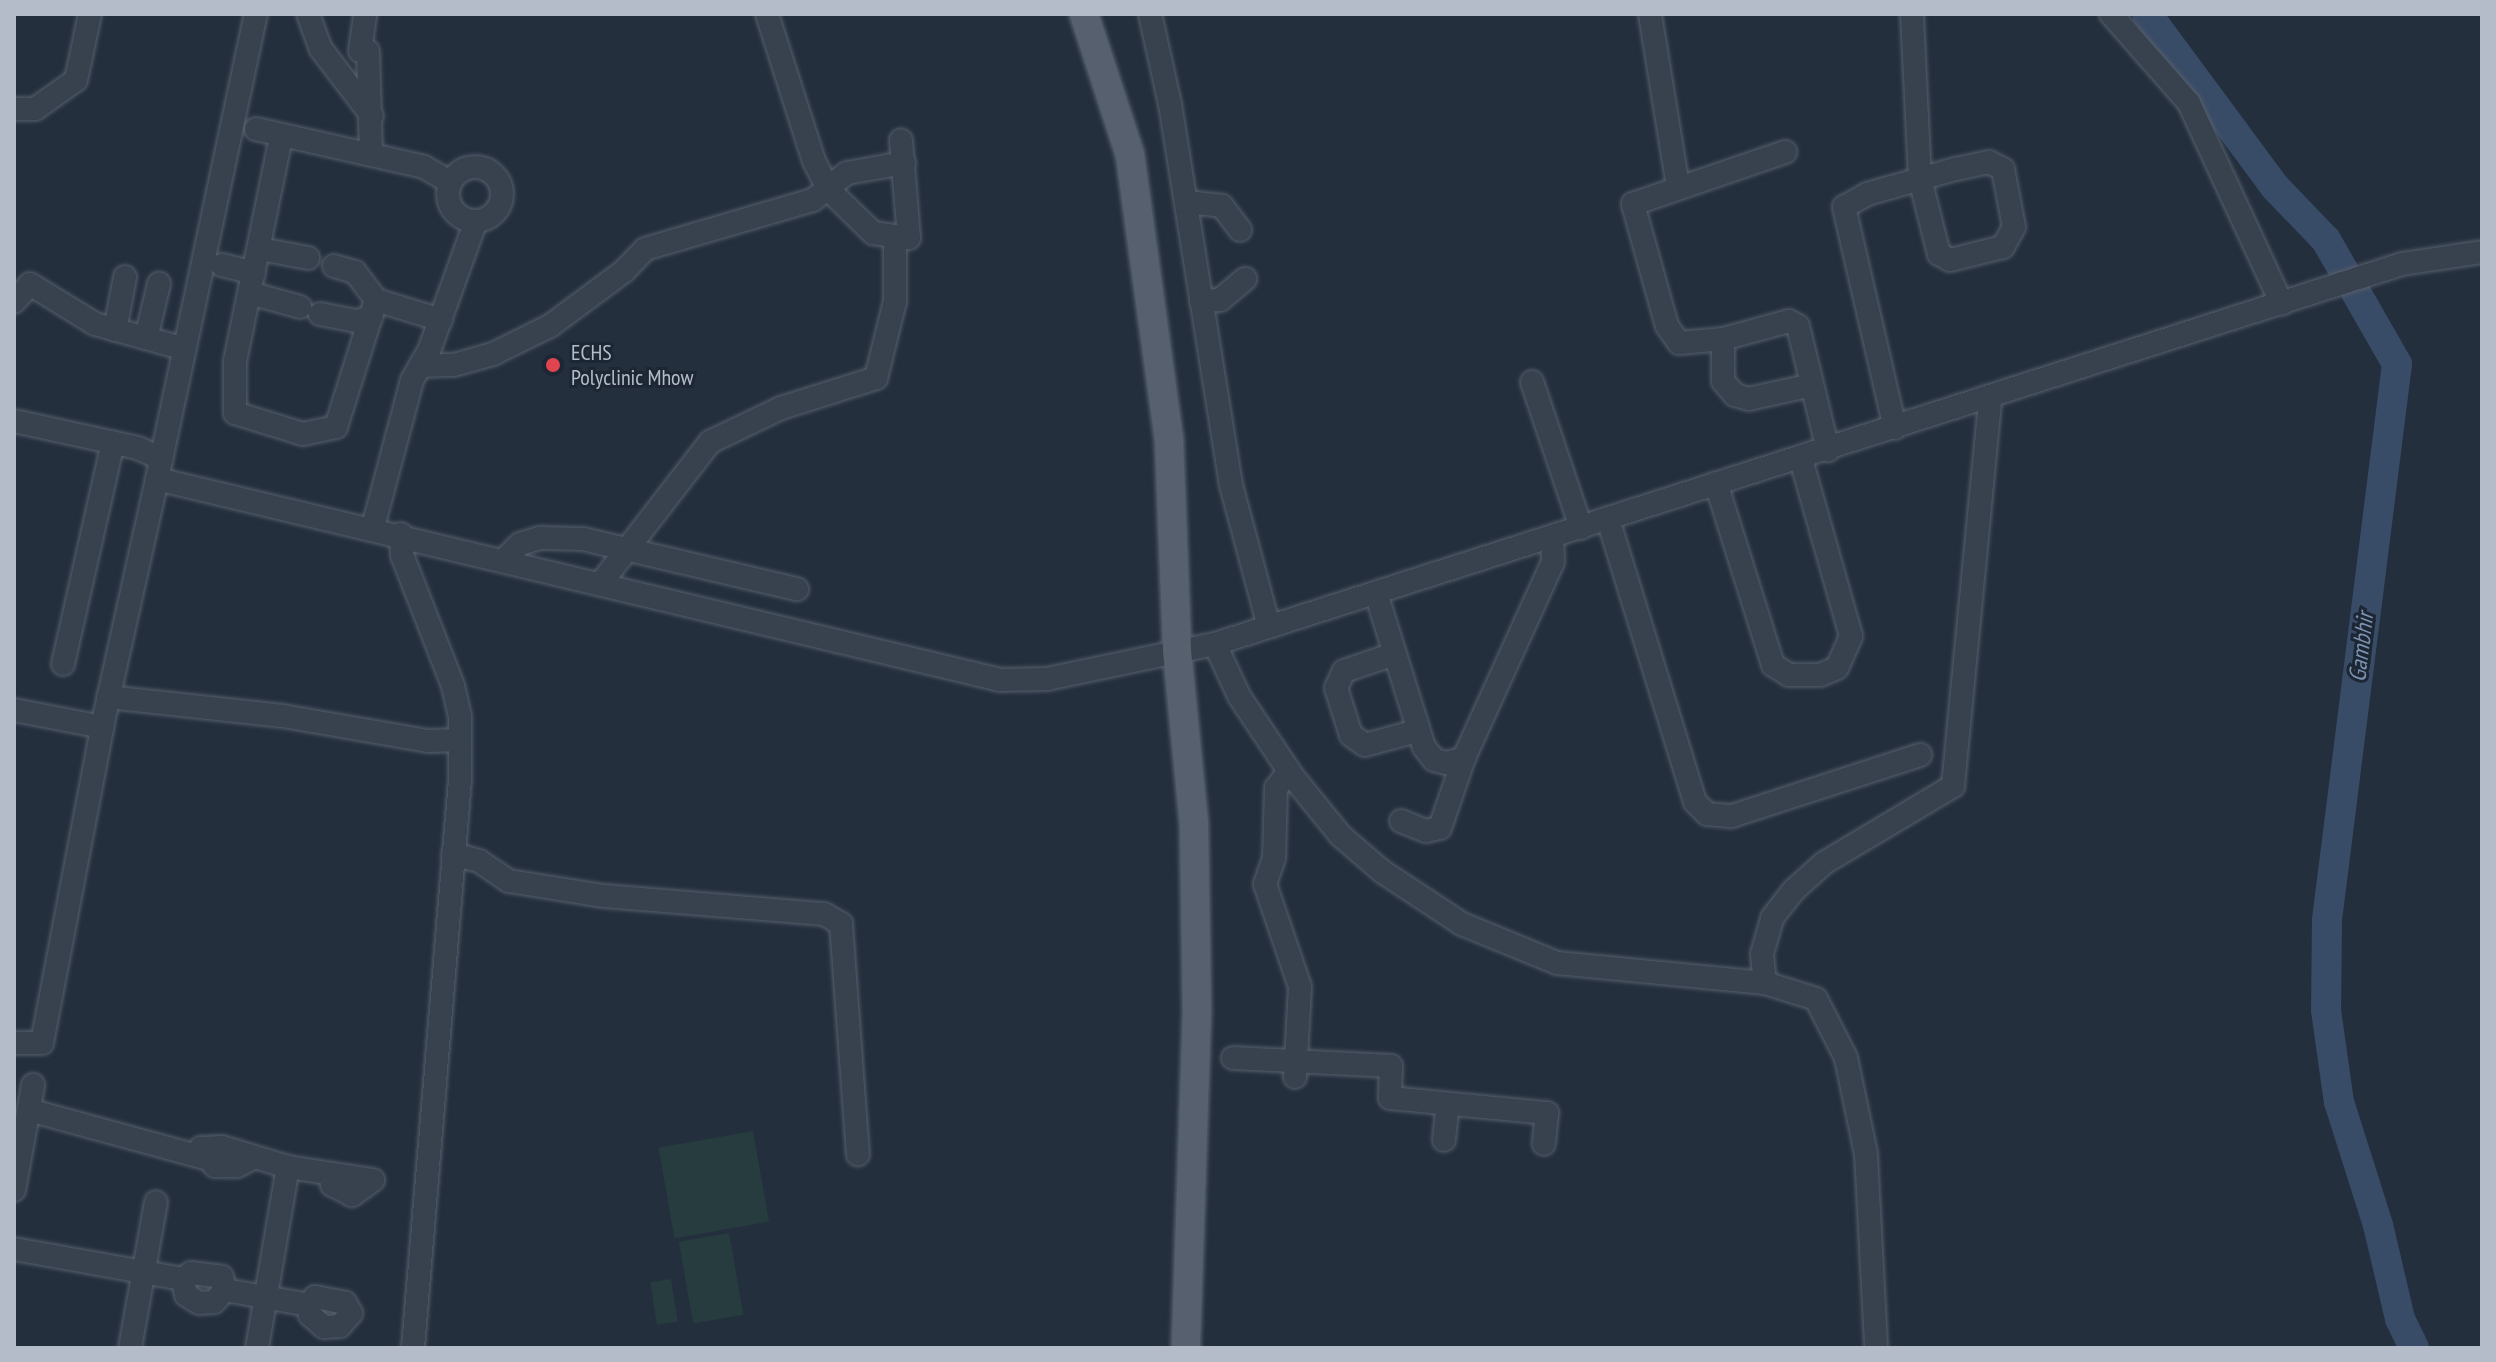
<!DOCTYPE html>
<html>
<head>
<meta charset="utf-8">
<style>
  body { margin:0 }
  #map { position:relative; width:2496px; height:1362px; overflow:hidden; background:#242f3e; font-family:"PT Sans Narrow",sans-serif }
  div>[style] { position:absolute }
  .green>* { inset:0; background:#263c3f; transform-origin:0 0 }
  .river>* { height:30px; margin:-15px; padding:0 15px; transform-origin:15px; border-radius:15px; background:#394c67 }
  .roads { filter:drop-shadow(0 0 2px #565f6c) drop-shadow(0 0 2px #565f6c) }
  .minor>* { height:22px; margin:-11px; padding:0 11px; transform-origin:11px; border-radius:11px; background:#38414e }
  .minor>.ring { margin:-11px; padding:0; box-sizing:content-box; background:none; border:22px solid #38414e; border-radius:50% }
  .major>* { height:28px; margin:-14px; padding:0 14px; transform-origin:14px; border-radius:14px; background:#56606e }
  .dots>* { width:22px; height:22px; translate:-50% -50%; box-sizing:border-box; border:4px solid #1d2633; border-radius:50% }
  span { translate:-50% -50%; white-space:nowrap; text-align:center; line-height:1.15; -webkit-text-stroke:6px #1d2633; paint-order:stroke }
  .poi-label { font-size:22px; color:#b4bcc9 }
  .left { translate:0 -50%; text-align:left }
  .water-label { font-size:24px; color:#7c92b1; font-style:italic }
  .frame { position:absolute; inset:0; border:16px solid #b4bcc9; pointer-events:none }
</style>
</head>
<body>
<div id="map">
  <div class="green">
    <i style="left:753px;top:1131px;width:92px;height:96px;rotate:80deg"></i>
    <i style="left:729px;top:1233px;width:83px;height:51px;rotate:80deg"></i>
    <i style="left:671px;top:1279px;width:43px;height:21px;rotate:81deg"></i>
  </div>
  <div class="river">
    <i style="left:2147px;top:14px;width:215px;rotate:53.5deg"></i>
    <i style="left:2275px;top:187px;width:74px;rotate:46.1deg"></i>
    <i style="left:2326px;top:240px;width:143px;rotate:60.2deg"></i>
    <i style="left:2397px;top:364px;width:560px;rotate:97.18deg"></i>
    <i style="left:2327px;top:920px;width:90px;rotate:90.6deg"></i>
    <i style="left:2326px;top:1010px;width:93px;rotate:82deg"></i>
    <i style="left:2339px;top:1102px;width:129px;rotate:72.4deg"></i>
    <i style="left:2378px;top:1225px;width:97px;rotate:76.8deg"></i>
    <i style="left:2400px;top:1319px;width:32px;rotate:64deg"></i>
  </div>
  <div class="roads">
    <div class="minor">
      <i style="left:308px;top:14px;width:37px;rotate:70deg"></i>
      <i style="left:321px;top:49px;width:84px;rotate:52.7deg"></i>
      <i style="left:767px;top:14px;width:154px;rotate:72.3deg"></i>
      <i style="left:814px;top:161px;width:33px;rotate:63deg"></i>
      <i style="left:829px;top:190px;width:62px;rotate:44.3deg"></i>
      <i style="left:873px;top:233px;width:36px;rotate:8deg"></i>
      <i style="left:909px;top:238px;width:98px;rotate:-94.7deg"></i>
      <i style="left:1150px;top:14px;width:92px;rotate:77.5deg"></i>
      <i style="left:1170px;top:104px;width:386px;rotate:80.9deg"></i>
      <i style="left:1231px;top:485px;width:147px;rotate:75deg"></i>
      <i style="left:1650px;top:14px;width:175px;rotate:80.8deg"></i>
      <i style="left:2111px;top:14px;width:118px;rotate:48.8deg"></i>
      <i style="left:2189px;top:103px;width:221px;rotate:65.2deg"></i>
      <i style="left:360px;top:51px;width:37px;rotate:-82deg"></i>
      <i style="left:368px;top:51px;width:104px;rotate:88.3deg"></i>
      <i style="left:14px;top:109px;width:21px"></i>
      <i style="left:35px;top:109px;width:50px;rotate:-35.3deg"></i>
      <i style="left:76px;top:80px;width:67px;rotate:-78deg"></i>
      <i style="left:256px;top:129px;width:172px;rotate:12.7deg"></i>
      <i style="left:424px;top:167px;width:28px;rotate:30deg"></i>
      <i style="left:279px;top:147px;width:218px;rotate:101.6deg"></i>
      <i style="left:235px;top:361px;width:52px;rotate:90deg"></i>
      <i style="left:235px;top:413px;width:71px;rotate:17.2deg"></i>
      <i style="left:303px;top:434px;width:34px;rotate:-12deg"></i>
      <i style="left:336px;top:427px;width:133px;rotate:-72.5deg"></i>
      <i class="ring" style="left:448px;top:167px;width:32px;height:32px"></i>
      <i style="left:1186px;top:202px;width:36px;rotate:6deg"></i>
      <i style="left:1222px;top:206px;width:30px;rotate:53deg"></i>
      <i style="left:260px;top:249px;width:49px;rotate:10.6deg"></i>
      <i style="left:222px;top:265px;width:33px;rotate:14deg"></i>
      <i style="left:334px;top:266px;width:22px;rotate:16deg"></i>
      <i style="left:355px;top:272px;width:35px;rotate:53deg"></i>
      <i style="left:376px;top:300px;width:68px;rotate:17.1deg"></i>
      <i style="left:250px;top:293px;width:52px;rotate:15.6deg"></i>
      <i style="left:1201px;top:301px;width:19px;rotate:-3deg"></i>
      <i style="left:1220px;top:300px;width:33px;rotate:-40deg"></i>
      <i style="left:14px;top:302px;width:24px;rotate:-48deg"></i>
      <i style="left:30px;top:284px;width:76px;rotate:31.6deg"></i>
      <i style="left:95px;top:324px;width:93px;rotate:15.5deg"></i>
      <i style="left:320px;top:314px;width:38px;rotate:11deg"></i>
      <i style="left:357px;top:321px;width:15px;rotate:-16deg"></i>
      <i style="left:115px;top:330px;width:54px;rotate:-79.3deg"></i>
      <i style="left:146px;top:338px;width:56px;rotate:-76.5deg"></i>
      <i style="left:1723px;top:339px;width:44px;rotate:174.8deg"></i>
      <i style="left:1679px;top:343px;width:21px;rotate:-125deg"></i>
      <i style="left:1667px;top:326px;width:127px;rotate:-105.6deg"></i>
      <i style="left:1633px;top:204px;width:161px;rotate:-18.9deg"></i>
      <i style="left:420px;top:366px;width:34px;rotate:-2deg"></i>
      <i style="left:454px;top:365px;width:41px;rotate:-15.8deg"></i>
      <i style="left:493px;top:354px;width:64px;rotate:-26.2deg"></i>
      <i style="left:550px;top:326px;width:92px;rotate:-36.6deg"></i>
      <i style="left:624px;top:271px;width:30px;rotate:-46deg"></i>
      <i style="left:645px;top:249px;width:175px;rotate:-16.3deg"></i>
      <i style="left:813px;top:200px;width:43px;rotate:-38.5deg"></i>
      <i style="left:847px;top:173px;width:58px;rotate:-10deg"></i>
      <i style="left:1532px;top:382px;width:154px;rotate:71.4deg"></i>
      <i style="left:1812px;top:385px;width:65px;rotate:167.5deg"></i>
      <i style="left:1749px;top:399px;width:15px;rotate:-164deg"></i>
      <i style="left:1735px;top:395px;width:18px;rotate:-131deg"></i>
      <i style="left:1723px;top:381px;width:42px;rotate:-90deg"></i>
      <i style="left:1723px;top:339px;width:68px;rotate:-15.3deg"></i>
      <i style="left:1789px;top:321px;width:10px;rotate:29deg"></i>
      <i style="left:1798px;top:326px;width:128px;rotate:76.4deg"></i>
      <i style="left:14px;top:421px;width:127px;rotate:12.3deg"></i>
      <i style="left:138px;top:448px;width:26px;rotate:25deg"></i>
      <i style="left:1895px;top:428px;width:227px;rotate:-103deg"></i>
      <i style="left:1844px;top:207px;width:26px;rotate:-29deg"></i>
      <i style="left:1867px;top:194px;width:26px;rotate:-16deg"></i>
      <i style="left:1892px;top:187px;width:29px;rotate:-16deg"></i>
      <i style="left:1920px;top:179px;width:37px;rotate:-16deg"></i>
      <i style="left:1956px;top:169px;width:34px;rotate:-12deg"></i>
      <i style="left:1989px;top:162px;width:16px;rotate:27deg"></i>
      <i style="left:2003px;top:169px;width:59px;rotate:79.3deg"></i>
      <i style="left:2014px;top:227px;width:23px;rotate:119deg"></i>
      <i style="left:2003px;top:247px;width:55px;rotate:166.2deg"></i>
      <i style="left:1950px;top:260px;width:13px;rotate:-151deg"></i>
      <i style="left:1939px;top:254px;width:77px;rotate:-104.2deg"></i>
      <i style="left:1920px;top:179px;width:165px;rotate:-92.8deg"></i>
      <i style="left:157px;top:479px;width:475px;rotate:-78deg"></i>
      <i style="left:1716px;top:483px;width:191px;rotate:72.6deg"></i>
      <i style="left:1773px;top:665px;width:19px;rotate:32deg"></i>
      <i style="left:1789px;top:675px;width:31px"></i>
      <i style="left:1820px;top:675px;width:18px;rotate:-22deg"></i>
      <i style="left:1837px;top:668px;width:35px;rotate:-66deg"></i>
      <i style="left:1851px;top:636px;width:184px;rotate:-105.8deg"></i>
      <i style="left:1608px;top:519px;width:296px;rotate:72.9deg"></i>
      <i style="left:1695px;top:802px;width:17px;rotate:45deg"></i>
      <i style="left:1707px;top:814px;width:25px;rotate:5deg"></i>
      <i style="left:1732px;top:816px;width:198px;rotate:-18deg"></i>
      <i style="left:373px;top:527px;width:152px;rotate:-75.1deg"></i>
      <i style="left:412px;top:380px;width:34px;rotate:-60deg"></i>
      <i style="left:429px;top:351px;width:136px;rotate:-70.2deg"></i>
      <i style="left:401px;top:534px;width:21px;rotate:87deg"></i>
      <i style="left:402px;top:555px;width:141px;rotate:68.7deg"></i>
      <i style="left:453px;top:686px;width:32px;rotate:77deg"></i>
      <i style="left:460px;top:717px;width:63px;rotate:90deg"></i>
      <i style="left:460px;top:780px;width:570px;rotate:94.73deg"></i>
      <i style="left:505px;top:559px;width:21px;rotate:-45deg"></i>
      <i style="left:520px;top:544px;width:21px;rotate:-17deg"></i>
      <i style="left:540px;top:538px;width:43px;rotate:1.3deg"></i>
      <i style="left:583px;top:539px;width:220px;rotate:13.2deg"></i>
      <i style="left:601px;top:583px;width:178px;rotate:-52.3deg"></i>
      <i style="left:710px;top:442px;width:79px;rotate:-25.6deg"></i>
      <i style="left:781px;top:408px;width:100px;rotate:-17.5deg"></i>
      <i style="left:876px;top:378px;width:79px;rotate:-76.1deg"></i>
      <i style="left:895px;top:301px;width:63px;rotate:-90deg"></i>
      <i style="left:1376px;top:593px;width:161px;rotate:72.7deg"></i>
      <i style="left:1424px;top:747px;width:16px;rotate:52deg"></i>
      <i style="left:1434px;top:760px;width:13px;rotate:13deg"></i>
      <i style="left:1447px;top:763px;width:18px;rotate:-16deg"></i>
      <i style="left:1464px;top:758px;width:215px;rotate:-65.6deg"></i>
      <i style="left:1553px;top:562px;width:25px;rotate:-92deg"></i>
      <i style="left:1215px;top:644px;width:1246px;rotate:-17.75deg"></i>
      <i style="left:2402px;top:264px;width:81px;rotate:-8.5deg"></i>
      <i style="left:1394px;top:654px;width:53px;rotate:161.2deg"></i>
      <i style="left:1344px;top:671px;width:19px;rotate:115deg"></i>
      <i style="left:1336px;top:688px;width:49px;rotate:72.3deg"></i>
      <i style="left:1351px;top:735px;width:17px;rotate:36deg"></i>
      <i style="left:1365px;top:745px;width:54px;rotate:-15.1deg"></i>
      <i style="left:63px;top:664px;width:227px;rotate:-77.3deg"></i>
      <i style="left:108px;top:697px;width:176px;rotate:6.2deg"></i>
      <i style="left:283px;top:716px;width:147px;rotate:9.8deg"></i>
      <i style="left:428px;top:741px;width:32px;rotate:-2deg"></i>
      <i style="left:14px;top:710px;width:90px;rotate:10.9deg"></i>
      <i style="left:102px;top:727px;width:254px;rotate:-77.5deg"></i>
      <i style="left:157px;top:479px;width:867px;rotate:13.41deg"></i>
      <i style="left:1000px;top:680px;width:47px;rotate:-1.2deg"></i>
      <i style="left:1047px;top:679px;width:172px;rotate:-11.8deg"></i>
      <i style="left:1215px;top:644px;width:57px;rotate:65.2deg"></i>
      <i style="left:1239px;top:696px;width:97px;rotate:56.3deg"></i>
      <i style="left:1293px;top:777px;width:76px;rotate:50.9deg"></i>
      <i style="left:1341px;top:836px;width:55px;rotate:40.6deg"></i>
      <i style="left:1383px;top:872px;width:95px;rotate:33.4deg"></i>
      <i style="left:1462px;top:924px;width:103px;rotate:22.3deg"></i>
      <i style="left:1557px;top:963px;width:209px;rotate:5.5deg"></i>
      <i style="left:1765px;top:983px;width:53px;rotate:17.4deg"></i>
      <i style="left:1816px;top:999px;width:66px;rotate:63deg"></i>
      <i style="left:1846px;top:1058px;width:98px;rotate:78.2deg"></i>
      <i style="left:1866px;top:1154px;width:194px;rotate:87deg"></i>
      <i style="left:1289px;top:771px;width:21px;rotate:127deg"></i>
      <i style="left:1276px;top:788px;width:70px;rotate:91.6deg"></i>
      <i style="left:1274px;top:858px;width:28px;rotate:109deg"></i>
      <i style="left:1265px;top:884px;width:109px;rotate:71.2deg"></i>
      <i style="left:1300px;top:987px;width:90px;rotate:93.2deg"></i>
      <i style="left:1401px;top:821px;width:27px;rotate:22deg"></i>
      <i style="left:1426px;top:831px;width:14px;rotate:-12deg"></i>
      <i style="left:1440px;top:828px;width:74px;rotate:-71.1deg"></i>
      <i style="left:453px;top:854px;width:27px;rotate:15deg"></i>
      <i style="left:479px;top:861px;width:36px;rotate:34deg"></i>
      <i style="left:509px;top:881px;width:96px;rotate:9deg"></i>
      <i style="left:604px;top:896px;width:221px;rotate:4.7deg"></i>
      <i style="left:824px;top:914px;width:20px;rotate:30deg"></i>
      <i style="left:841px;top:924px;width:231px;rotate:85.8deg"></i>
      <i style="left:1765px;top:983px;width:29px;rotate:-96deg"></i>
      <i style="left:1762px;top:954px;width:37px;rotate:-74deg"></i>
      <i style="left:1772px;top:918px;width:36px;rotate:-52deg"></i>
      <i style="left:1794px;top:890px;width:40px;rotate:-42deg"></i>
      <i style="left:1824px;top:863px;width:150px;rotate:-30.8deg"></i>
      <i style="left:1953px;top:786px;width:389px;rotate:-84.5deg"></i>
      <i style="left:14px;top:1043px;width:28px"></i>
      <i style="left:42px;top:1043px;width:322px;rotate:-79.2deg"></i>
      <i style="left:1233px;top:1058px;width:158px;rotate:2.9deg"></i>
      <i style="left:1391px;top:1066px;width:32px;rotate:92deg"></i>
      <i style="left:1390px;top:1098px;width:158px;rotate:5.5deg"></i>
      <i style="left:1547px;top:1113px;width:31px;rotate:96deg"></i>
      <i style="left:29px;top:1110px;width:181px;rotate:15.3deg"></i>
      <i style="left:1444px;top:1140px;width:36px;rotate:-84deg"></i>
      <i style="left:251px;top:1159px;width:16px;rotate:153deg"></i>
      <i style="left:237px;top:1166px;width:22px;rotate:180deg"></i>
      <i style="left:215px;top:1166px;width:23px;rotate:-128deg"></i>
      <i style="left:201px;top:1148px;width:21px;rotate:-3deg"></i>
      <i style="left:222px;top:1147px;width:69px;rotate:16.9deg"></i>
      <i style="left:288px;top:1167px;width:86px;rotate:8.7deg"></i>
      <i style="left:373px;top:1180px;width:26px;rotate:144deg"></i>
      <i style="left:352px;top:1195px;width:22px;rotate:-153deg"></i>
      <i style="left:332px;top:1185px;width:10px;rotate:-96deg"></i>
      <i style="left:14px;top:1190px;width:107px;rotate:-79.7deg"></i>
      <i style="left:14px;top:1249px;width:172px;rotate:10.1deg"></i>
      <i style="left:183px;top:1279px;width:10px;rotate:-37deg"></i>
      <i style="left:191px;top:1273px;width:31px;rotate:7deg"></i>
      <i style="left:222px;top:1277px;width:13px;rotate:77deg"></i>
      <i style="left:225px;top:1290px;width:16px;rotate:133deg"></i>
      <i style="left:214px;top:1302px;width:15px;rotate:176deg"></i>
      <i style="left:199px;top:1303px;width:15px;rotate:-148deg"></i>
      <i style="left:186px;top:1295px;width:16px;rotate:-101deg"></i>
      <i style="left:225px;top:1290px;width:85px;rotate:10.1deg"></i>
      <i style="left:315px;top:1297px;width:31px;rotate:11deg"></i>
      <i style="left:345px;top:1303px;width:12px;rotate:59deg"></i>
      <i style="left:351px;top:1313px;width:17px;rotate:130deg"></i>
      <i style="left:340px;top:1326px;width:16px;rotate:176deg"></i>
      <i style="left:324px;top:1327px;width:18px;rotate:-139deg"></i>
      <i style="left:310px;top:1315px;width:10px;rotate:-96deg"></i>
      <i style="left:309px;top:1305px;width:10px;rotate:-53deg"></i>
      <i style="left:130px;top:1348px;width:148px;rotate:-79.9deg"></i>
      <i style="left:257px;top:1348px;width:184px;rotate:-80.3deg"></i>
    </div>
    <div class="major">
      <i style="left:1084px;top:14px;width:148px;rotate:71.9deg"></i>
      <i style="left:1130px;top:155px;width:287px;rotate:82.2deg"></i>
      <i style="left:1169px;top:439px;width:212px;rotate:87.8deg"></i>
      <i style="left:1177px;top:651px;width:175px;rotate:84.4deg"></i>
      <i style="left:1194px;top:825px;width:185px;rotate:89.1deg"></i>
      <i style="left:1197px;top:1010px;width:338px;rotate:91.9deg"></i>
    </div>
  </div>
  <div class="dots">
    <i style="left:553px;top:365px;background:#e0444e"></i>
  </div>
  <div class="poi-label">
    <span class="left" style="left:571px;top:365px">ECHS<br>Polyclinic Mhow</span>
  </div>
  <div class="water-label">
    <span style="left:2361px;top:647px;rotate:-83deg">Gambhir</span>
  </div>
  <div class="frame"></div>
</div>
</body>
</html>
